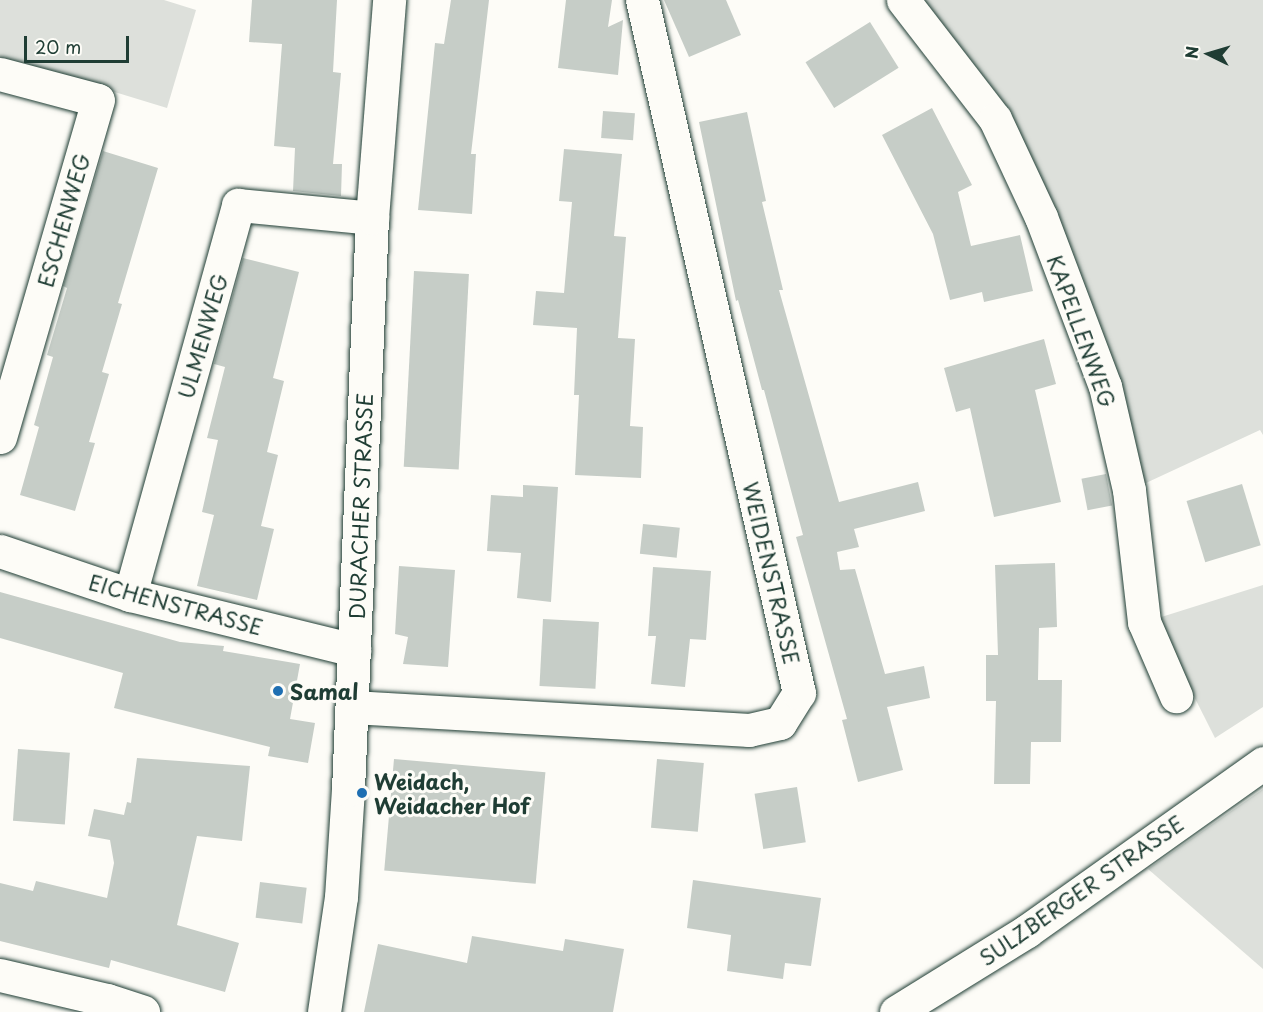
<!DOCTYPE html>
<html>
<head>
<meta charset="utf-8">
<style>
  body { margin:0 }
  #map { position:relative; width:1263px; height:1012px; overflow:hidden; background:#fdfcf7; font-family:"Playpen Sans",sans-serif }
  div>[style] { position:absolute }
  .green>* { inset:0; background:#dde0db }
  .building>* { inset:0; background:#c6cdc7; transform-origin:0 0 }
  .roads { filter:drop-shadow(0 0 2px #1f3d34) drop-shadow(0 0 2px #1f3d34) }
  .minor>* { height:33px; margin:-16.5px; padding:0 16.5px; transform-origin:16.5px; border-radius:16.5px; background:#fdfcf7 }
  .dots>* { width:16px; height:16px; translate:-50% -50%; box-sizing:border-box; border:3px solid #fdfcf7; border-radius:50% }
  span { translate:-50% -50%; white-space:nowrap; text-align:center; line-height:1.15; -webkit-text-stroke:6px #fdfcf7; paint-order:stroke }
  .street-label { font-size:21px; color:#1f3d34 }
  .poi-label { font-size:21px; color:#1f3d34; font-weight:700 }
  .left { translate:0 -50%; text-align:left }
  .north { position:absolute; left:1179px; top:24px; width:60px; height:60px; -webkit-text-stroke:4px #fdfcf7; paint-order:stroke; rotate:275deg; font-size:16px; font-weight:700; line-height:24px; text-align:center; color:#1f3d34 }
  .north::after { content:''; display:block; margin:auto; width:21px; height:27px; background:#1f3d34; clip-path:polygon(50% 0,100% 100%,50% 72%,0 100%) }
  .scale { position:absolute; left:24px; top:36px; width:105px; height:27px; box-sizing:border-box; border:3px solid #1f3d34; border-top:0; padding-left:8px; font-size:18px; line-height:21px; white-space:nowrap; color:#1f3d34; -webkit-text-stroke:4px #fdfcf7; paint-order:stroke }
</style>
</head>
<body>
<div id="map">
  <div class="green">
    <i style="clip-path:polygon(0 0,164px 0,196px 10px,167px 108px,0 57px)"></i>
    <i style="clip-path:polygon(911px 0,1263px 0,1263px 435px,1260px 430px,1133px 489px,1045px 215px)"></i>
    <i style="clip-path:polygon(1263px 585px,1263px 707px,1215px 738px,1155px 619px)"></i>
    <i style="clip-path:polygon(1263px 789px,1263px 969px,1148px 869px)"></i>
  </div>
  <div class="building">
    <i style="clip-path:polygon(252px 0,337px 0,333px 72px,341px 73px,333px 164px,342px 164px,341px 196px,293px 191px,295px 148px,274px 146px,282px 44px,249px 42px)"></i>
    <i style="clip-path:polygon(451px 0,489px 0,471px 154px,476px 154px,472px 214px,418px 210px,435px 43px,444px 44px)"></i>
    <i style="clip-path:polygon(566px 0,612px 0,608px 27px,623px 20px,618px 75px,558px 68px)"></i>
    <i style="clip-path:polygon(664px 0,726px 0,741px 35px,689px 57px)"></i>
    <i style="left:870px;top:22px;width:54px;height:76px;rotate:58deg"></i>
    <i style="clip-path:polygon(932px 108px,972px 185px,958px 192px,971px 246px,1020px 235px,1033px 291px,984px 302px,982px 292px,950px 300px,933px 234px,882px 135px)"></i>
    <i style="left:603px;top:111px;width:32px;height:27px;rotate:4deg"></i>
    <i style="clip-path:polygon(747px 112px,766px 201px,762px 202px,783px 290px,779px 290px,839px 502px,918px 482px,925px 511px,854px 529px,859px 547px,837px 552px,840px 570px,855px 569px,885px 674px,924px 666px,930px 698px,887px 707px,903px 770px,858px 782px,842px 720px,847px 719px,796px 537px,803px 535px,764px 390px,762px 390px,738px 300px,736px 301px,699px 122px)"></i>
    <i style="clip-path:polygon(564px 149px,622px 154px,614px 236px,626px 237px,618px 338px,635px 339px,630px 426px,643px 427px,641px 478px,575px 475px,579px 395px,574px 395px,577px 328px,533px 325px,536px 291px,564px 293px,572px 202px,559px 201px)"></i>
    <i style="clip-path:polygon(103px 151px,158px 168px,118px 303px,122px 304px,102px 372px,109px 374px,89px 442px,95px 443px,75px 511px,20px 495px,39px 427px,34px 425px,53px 357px,47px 355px,67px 288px,63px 286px)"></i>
    <i style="clip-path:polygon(243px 258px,299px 272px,273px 378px,284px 381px,267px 452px,278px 455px,261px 526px,274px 529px,257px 600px,197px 586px,214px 515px,202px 512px,218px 440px,207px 438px,225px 367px,214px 364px)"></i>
    <i style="left:414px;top:271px;width:55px;height:196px;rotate:3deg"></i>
    <i style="clip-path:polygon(1044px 339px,1056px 384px,1035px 390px,1061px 502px,994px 517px,970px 408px,956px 412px,944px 368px)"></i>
    <i style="left:1106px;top:474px;width:32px;height:25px;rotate:79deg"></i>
    <i style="left:1242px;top:484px;width:64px;height:58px;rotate:73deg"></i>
    <i style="clip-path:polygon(523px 485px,558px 487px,551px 602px,517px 598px,521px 553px,487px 551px,491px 495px,523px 497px)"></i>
    <i style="left:643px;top:524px;width:37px;height:30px;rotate:6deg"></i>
    <i style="clip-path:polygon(1055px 563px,1057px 627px,1039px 628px,1038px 680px,1062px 680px,1061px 742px,1031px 742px,1030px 784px,994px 784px,996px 701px,986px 701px,986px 655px,998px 655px,995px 565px)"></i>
    <i style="clip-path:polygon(399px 566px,455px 570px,448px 667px,403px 664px,408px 637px,395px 634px)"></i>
    <i style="clip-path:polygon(653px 567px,711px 571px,706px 640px,690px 639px,685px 687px,651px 684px,656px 636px,648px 636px)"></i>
    <i style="clip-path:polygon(0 592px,180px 642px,224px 646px,223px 651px,300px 664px,290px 719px,315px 723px,308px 763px,268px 756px,270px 747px,114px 708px,123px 673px,0 638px)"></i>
    <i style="left:543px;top:619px;width:56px;height:67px;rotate:3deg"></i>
    <i style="left:18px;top:749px;width:52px;height:72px;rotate:4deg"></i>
    <i style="clip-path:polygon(137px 758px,250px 766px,242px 841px,197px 836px,177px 925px,239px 943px,225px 992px,111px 960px,109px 968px,0 941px,0 883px,33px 891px,36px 881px,107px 898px,114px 863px,110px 840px,88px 836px,94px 809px,124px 815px,127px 802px,131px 803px)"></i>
    <i style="left:394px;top:759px;width:152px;height:112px;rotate:5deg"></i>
    <i style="left:657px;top:759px;width:47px;height:69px;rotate:5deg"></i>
    <i style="left:797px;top:787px;width:56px;height:43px;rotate:81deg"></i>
    <i style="clip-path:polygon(693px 880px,821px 898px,811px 966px,785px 963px,783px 979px,727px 971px,731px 935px,687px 928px)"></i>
    <i style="left:260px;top:882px;width:47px;height:36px;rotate:7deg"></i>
    <i style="clip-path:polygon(472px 936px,563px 951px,565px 939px,624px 949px,613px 1012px,364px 1012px,378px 944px,467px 963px)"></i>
  </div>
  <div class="roads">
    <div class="minor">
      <i style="left:903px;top:0;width:150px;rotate:52.3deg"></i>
      <i style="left:995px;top:119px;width:108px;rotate:64.9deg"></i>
      <i style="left:1041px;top:217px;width:181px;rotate:69.3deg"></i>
      <i style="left:1105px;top:386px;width:107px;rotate:77deg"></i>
      <i style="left:1129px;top:490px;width:133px;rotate:83.5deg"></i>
      <i style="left:1144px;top:622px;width:81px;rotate:66.6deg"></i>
      <i style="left:0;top:74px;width:101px;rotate:14.9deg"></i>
      <i style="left:98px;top:100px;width:351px;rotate:106.2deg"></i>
      <i style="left:0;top:551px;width:137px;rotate:18.7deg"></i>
      <i style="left:130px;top:595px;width:231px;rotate:13.8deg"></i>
      <i style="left:130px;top:595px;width:405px;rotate:-74.5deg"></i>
      <i style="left:238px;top:205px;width:135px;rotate:5.5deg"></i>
      <i style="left:352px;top:707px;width:398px;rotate:3.3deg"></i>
      <i style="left:749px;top:730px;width:32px;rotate:-13deg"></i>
      <i style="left:780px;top:723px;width:36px;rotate:-58deg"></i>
      <i style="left:799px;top:693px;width:711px;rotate:-102.76deg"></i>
      <i style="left:0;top:975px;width:110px;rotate:13.2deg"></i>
      <i style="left:107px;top:1000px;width:38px;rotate:18deg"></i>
      <i style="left:324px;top:1012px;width:116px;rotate:-81.6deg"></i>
      <i style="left:341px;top:897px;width:107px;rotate:-86.3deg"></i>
      <i style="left:348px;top:790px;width:573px;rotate:-87.6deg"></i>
      <i style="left:372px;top:218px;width:219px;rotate:-85.5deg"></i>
      <i style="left:896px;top:1012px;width:154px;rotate:-31.7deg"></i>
      <i style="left:1027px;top:931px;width:290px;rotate:-35.4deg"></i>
    </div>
  </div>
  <div class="dots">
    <i style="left:278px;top:691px;background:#1f6fb2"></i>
    <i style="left:362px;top:793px;background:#1f6fb2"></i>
  </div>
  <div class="street-label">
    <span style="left:63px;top:220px;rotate:-74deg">ESCHENWEG</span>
    <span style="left:1082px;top:331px;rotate:70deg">KAPELLENWEG</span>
    <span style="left:202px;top:336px;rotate:-74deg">ULMENWEG</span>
    <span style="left:360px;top:506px;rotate:-88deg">DURACHER STRASSE</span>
    <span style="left:772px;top:573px;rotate:77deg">WEIDENSTRASSE</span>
    <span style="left:176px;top:604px;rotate:15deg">EICHENSTRASSE</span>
    <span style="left:1081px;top:890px;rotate:-35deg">SULZBERGER STRASSE</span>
  </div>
  <div class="poi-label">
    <span class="left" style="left:290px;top:691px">Samal</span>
    <span class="left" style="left:374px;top:793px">Weidach,<br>Weidacher Hof</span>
  </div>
  <div class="north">N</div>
  <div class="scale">20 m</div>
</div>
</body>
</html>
